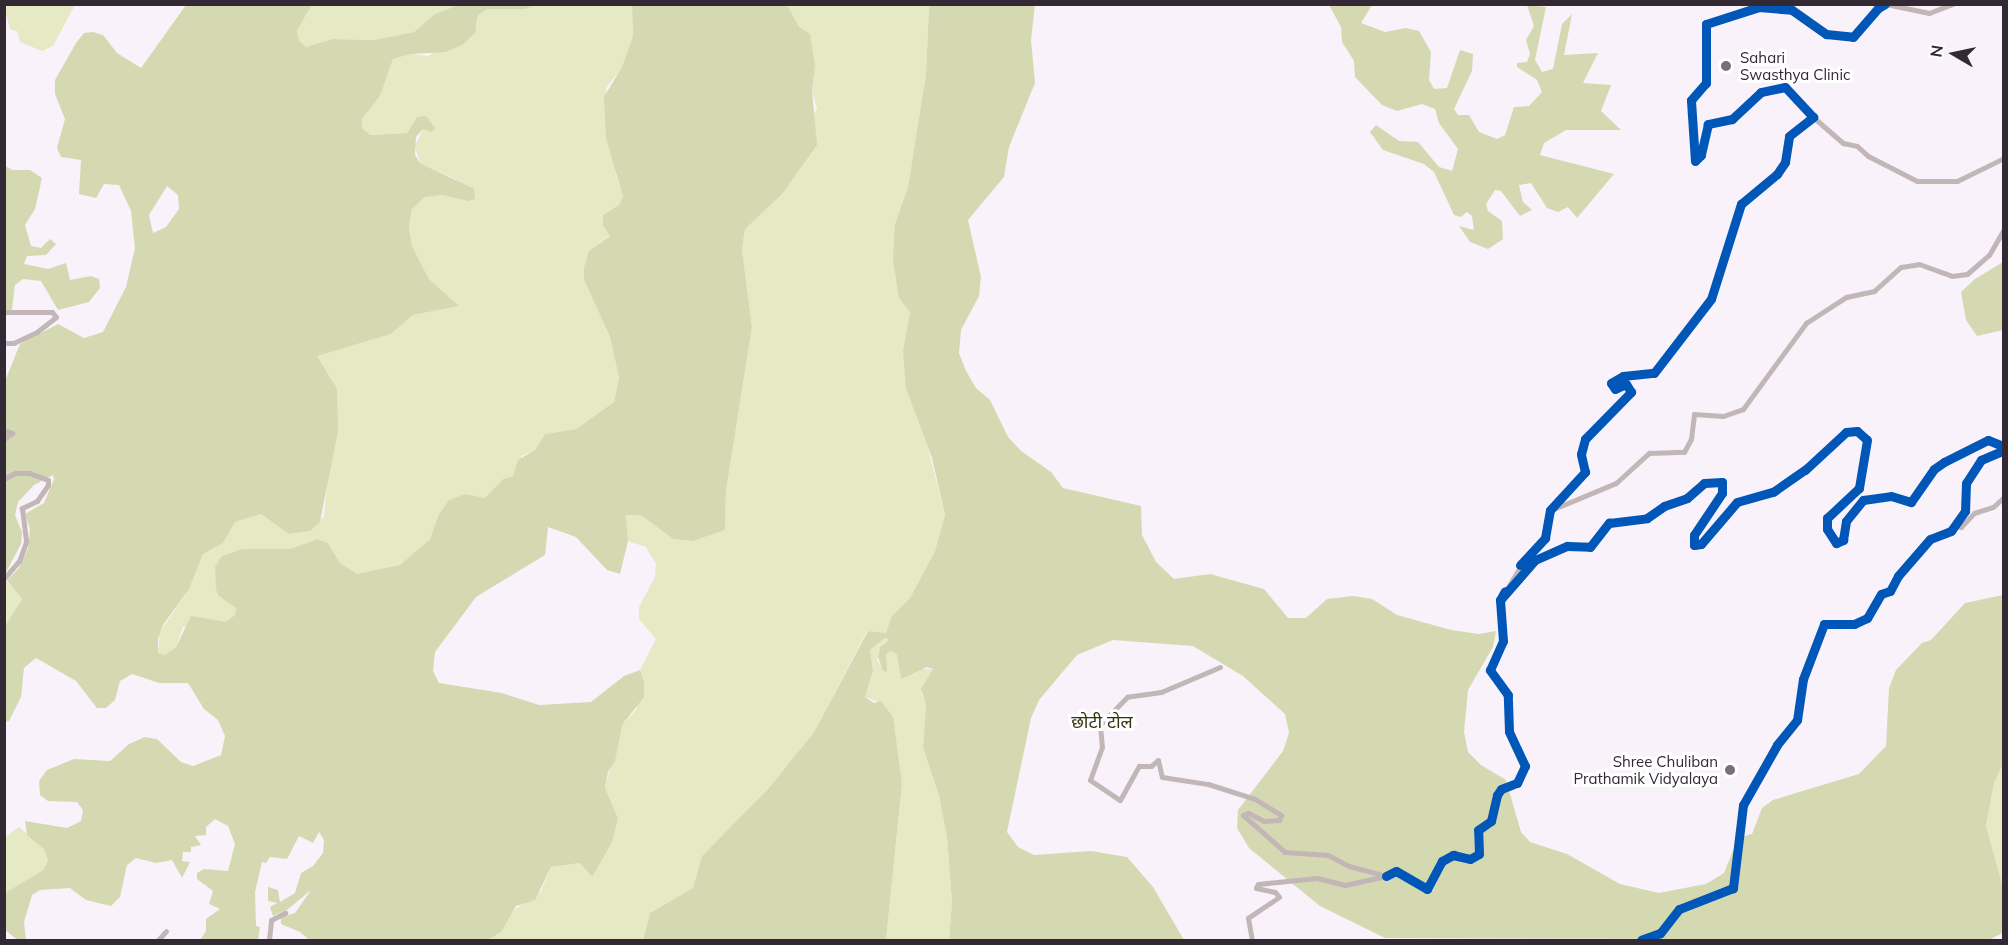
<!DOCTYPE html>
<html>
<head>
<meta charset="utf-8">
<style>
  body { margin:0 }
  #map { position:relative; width:2008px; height:945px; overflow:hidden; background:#f9f2fa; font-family:Mulish,"Noto Sans Devanagari",sans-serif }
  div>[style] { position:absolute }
  .green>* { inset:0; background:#e5e9c4 }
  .forest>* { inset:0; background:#d5d9b1 }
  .minor>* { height:5px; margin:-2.5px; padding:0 2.5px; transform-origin:2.5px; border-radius:2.5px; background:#c3b6b7 }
  .cycleway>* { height:9px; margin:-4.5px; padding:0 4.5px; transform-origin:4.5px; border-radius:4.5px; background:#0057b8 }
  .dots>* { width:16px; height:16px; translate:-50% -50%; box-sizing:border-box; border:3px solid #fff; border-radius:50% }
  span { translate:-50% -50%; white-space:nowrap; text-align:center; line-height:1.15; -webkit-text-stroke:6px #fff; paint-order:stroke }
  .poi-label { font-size:15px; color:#322934 }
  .left { translate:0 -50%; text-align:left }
  .right { translate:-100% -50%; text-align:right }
  .quarter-label { font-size:18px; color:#323308 }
  .frame { position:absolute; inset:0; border:6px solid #322934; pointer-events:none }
  .north { position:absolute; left:1924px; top:24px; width:60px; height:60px; -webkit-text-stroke:4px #fff; paint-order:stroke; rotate:279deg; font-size:16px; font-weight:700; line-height:24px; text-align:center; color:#322934 }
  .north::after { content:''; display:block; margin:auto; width:21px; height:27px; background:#322934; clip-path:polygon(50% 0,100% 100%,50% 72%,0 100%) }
</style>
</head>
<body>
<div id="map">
  <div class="green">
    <i style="clip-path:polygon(535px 4px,632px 5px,633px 36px,622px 68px,606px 88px,616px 175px,623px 197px,619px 205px,603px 215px,610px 235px,589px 251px,591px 293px,610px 337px,619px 378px,614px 402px,576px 429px,545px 434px,535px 450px,522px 456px,513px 476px,503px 479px,485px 498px,466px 494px,438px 516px,430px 539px,400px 565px,357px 575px,340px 563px,328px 543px,319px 539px,290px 549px,242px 549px,222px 556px,215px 574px,236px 608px,235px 615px,227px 622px,183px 627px,176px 647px,165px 655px,158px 653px,160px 632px,189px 589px,203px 554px,223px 543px,235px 522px,261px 514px,290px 534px,296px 533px,310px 531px,324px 516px,328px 477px,316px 356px,391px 334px,413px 315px,458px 306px,429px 279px,412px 246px,409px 227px,412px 209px,425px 197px,443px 195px,467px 201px,455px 179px,420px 163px,415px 146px,423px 129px,417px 117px,407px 133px,369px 135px,362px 128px,362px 119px,380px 96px,393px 59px,411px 54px,428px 56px,477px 25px,478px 15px,487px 9px)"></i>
    <i style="clip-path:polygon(4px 5px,5px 4px,75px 5px,53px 46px,42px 51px,20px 42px,17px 31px,10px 29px)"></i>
    <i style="clip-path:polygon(312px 5px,458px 5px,435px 14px,414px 32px,374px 40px,332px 39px,306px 47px,298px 41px,297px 30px)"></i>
    <i style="clip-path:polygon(787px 5px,929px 5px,926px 74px,908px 187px,895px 224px,899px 298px,910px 312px,903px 350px,945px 515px,935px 551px,910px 598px,891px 617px,886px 633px,867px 631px,814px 732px,768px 789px,702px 856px,693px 888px,650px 913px,643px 940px,472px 940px,541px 891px,551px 867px,580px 863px,592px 877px,618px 818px,605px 788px,622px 725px,636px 710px,644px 682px,640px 670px,656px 639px,639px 619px,639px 607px,655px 577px,656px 564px,646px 547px,628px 541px,626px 515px,641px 515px,673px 539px,693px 541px,725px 530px,726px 491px,752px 327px,742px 249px,745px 228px,782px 194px,817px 108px,812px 91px,815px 66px)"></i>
    <i style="clip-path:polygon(7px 580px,22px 599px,5px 626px,5px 583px)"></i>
    <i style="clip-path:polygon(885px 638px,889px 640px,880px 647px,877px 660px,885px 672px,886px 654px,891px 651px,897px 655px,901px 679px,921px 669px,933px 669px,921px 692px,926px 706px,923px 748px,939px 796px,947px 837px,952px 902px,949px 940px,886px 940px,902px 784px,887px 712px,883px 704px,865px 697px,873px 672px,870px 650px)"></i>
    <i style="clip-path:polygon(2003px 764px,2003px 887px,1986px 826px,1994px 783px)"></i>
    <i style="clip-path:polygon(19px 827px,44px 849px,48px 861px,43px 870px,5px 893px,5px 837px)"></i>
  </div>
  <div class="forest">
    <i style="clip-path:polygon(evenodd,186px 5px,312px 5px,297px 30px,299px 41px,306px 47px,332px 39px,374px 40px,414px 32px,435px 14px,458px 5px,535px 5px,525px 9px,487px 9px,478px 15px,475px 33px,462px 45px,446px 52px,411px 54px,393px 59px,380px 96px,362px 119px,362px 128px,370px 135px,407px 133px,417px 117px,426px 116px,435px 128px,432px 132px,423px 129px,416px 137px,415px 155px,420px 163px,474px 189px,475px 199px,467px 201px,443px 195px,425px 197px,412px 209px,409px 227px,412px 246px,429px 279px,459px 306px,413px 315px,391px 334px,317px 356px,337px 389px,338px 431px,320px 522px,310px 531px,289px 534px,261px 514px,235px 522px,223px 543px,203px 554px,189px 589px,163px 625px,158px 639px,158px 653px,165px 655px,176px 647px,191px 616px,226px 622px,235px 615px,236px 608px,218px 595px,216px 589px,215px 567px,222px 556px,242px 549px,290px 549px,318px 539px,328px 543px,340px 563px,357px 574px,400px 565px,430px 539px,438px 516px,449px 500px,466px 494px,485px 498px,503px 479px,513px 476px,518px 460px,535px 450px,545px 434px,576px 429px,614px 402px,619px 378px,610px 337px,584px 279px,584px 268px,589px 251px,610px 236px,603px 225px,603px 215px,619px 205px,623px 197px,606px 138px,604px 97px,622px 67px,633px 36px,632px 5px,787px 5px,799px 27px,810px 34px,815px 66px,812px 91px,817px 145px,782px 194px,745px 229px,742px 249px,752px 327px,726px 491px,725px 530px,693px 541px,673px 539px,641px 515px,626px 515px,628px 541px,620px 574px,607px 570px,576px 537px,548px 527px,545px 555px,476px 597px,435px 652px,433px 671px,439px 683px,502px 693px,539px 705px,591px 702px,624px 676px,640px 670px,644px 682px,644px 697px,622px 725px,615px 761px,608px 772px,605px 788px,618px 818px,612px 842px,592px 877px,580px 863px,551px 867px,535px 900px,516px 906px,501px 932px,489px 939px,309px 940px,300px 932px,281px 924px,281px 917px,295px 913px,311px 890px,287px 910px,273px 916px,270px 907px,277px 903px,268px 901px,268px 887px,278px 890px,280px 902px,295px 893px,301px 873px,313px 866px,323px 853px,324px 840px,319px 832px,313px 843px,299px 836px,287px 859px,270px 857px,266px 863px,262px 862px,255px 892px,256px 926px,260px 927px,258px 940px,200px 940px,206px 931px,206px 919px,220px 909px,209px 904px,213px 891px,197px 879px,197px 873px,204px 869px,228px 871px,235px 844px,228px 826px,215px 819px,206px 827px,206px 835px,195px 836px,201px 845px,191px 847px,191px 852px,183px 852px,182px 861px,190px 862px,182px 878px,172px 860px,156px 863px,136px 858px,127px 865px,120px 897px,111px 906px,86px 900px,70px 888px,40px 890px,32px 895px,24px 922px,26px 940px,18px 940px,5px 930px,5px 893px,43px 870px,48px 861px,44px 849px,27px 835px,25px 821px,67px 828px,81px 821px,83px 810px,77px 802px,48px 801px,40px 795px,39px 781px,47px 770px,74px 759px,110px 761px,129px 744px,145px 737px,157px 739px,181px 762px,193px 766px,221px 755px,225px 736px,218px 720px,204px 709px,188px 683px,159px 683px,132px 674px,120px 681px,115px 700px,106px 708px,97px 708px,76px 681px,36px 658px,24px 668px,21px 697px,9px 721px,5px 722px,5px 626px,22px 599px,7px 580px,19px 568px,28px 548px,30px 529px,25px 514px,44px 503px,54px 479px,53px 475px,34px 485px,18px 502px,15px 515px,22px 532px,21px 544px,5px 574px,5px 381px,20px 344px,58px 324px,84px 338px,103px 332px,126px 287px,135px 248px,131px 211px,119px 185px,104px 184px,96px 198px,79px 194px,81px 160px,61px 157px,57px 148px,65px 119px,55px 94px,55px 80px,76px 43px,84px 33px,93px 32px,103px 35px,117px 53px,141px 68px,186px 5px,167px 186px,178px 195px,179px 209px,166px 227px,153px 233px,149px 215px,167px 186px)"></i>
    <i style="clip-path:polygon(929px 5px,1035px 5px,1031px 40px,1035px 83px,1009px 147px,1004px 177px,968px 220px,981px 277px,979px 296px,961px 330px,959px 353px,966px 371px,976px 388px,990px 400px,1008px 437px,1021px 451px,1051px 472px,1063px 488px,1141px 506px,1142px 535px,1156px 562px,1174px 579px,1210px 574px,1264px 589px,1288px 618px,1306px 618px,1327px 599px,1353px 596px,1372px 599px,1397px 615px,1451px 630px,1479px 634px,1496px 631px,1493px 647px,1468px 690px,1464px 732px,1468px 752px,1481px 765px,1506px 780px,1521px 832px,1530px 842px,1567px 854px,1620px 884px,1659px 893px,1706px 884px,1724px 873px,1738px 838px,1752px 834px,1762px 808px,1773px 800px,1859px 774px,1886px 746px,1889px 688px,1896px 670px,1922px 643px,1931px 640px,1965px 603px,2003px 595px,2003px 764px,1994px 783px,1986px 826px,2003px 887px,2004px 932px,1989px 940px,1385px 938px,1320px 906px,1249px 848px,1237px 828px,1238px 810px,1283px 751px,1289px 733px,1285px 714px,1243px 676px,1193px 646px,1113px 640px,1077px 655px,1039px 700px,1031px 718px,1007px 832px,1018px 847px,1034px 855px,1091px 851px,1127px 857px,1153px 887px,1184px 940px,949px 940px,952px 902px,947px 837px,939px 796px,923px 748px,926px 706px,921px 689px,933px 669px,927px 667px,901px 679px,897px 655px,891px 651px,886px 654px,887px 672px,883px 671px,878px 657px,880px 647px,889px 640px,885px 638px,870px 650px,873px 671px,865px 697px,874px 703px,881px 701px,893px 717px,902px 784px,886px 940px,643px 940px,650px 913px,693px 888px,702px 856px,768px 789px,814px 732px,868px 631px,886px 633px,891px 617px,910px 598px,935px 551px,945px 515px,932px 458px,906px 388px,903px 350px,910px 312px,899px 298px,893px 260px,895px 224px,908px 187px,926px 74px)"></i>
    <i style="clip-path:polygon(1329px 5px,1372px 5px,1361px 23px,1385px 32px,1406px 28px,1419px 31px,1431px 52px,1429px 80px,1434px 89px,1447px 88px,1460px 50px,1473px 54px,1472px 71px,1454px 109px,1458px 115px,1469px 115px,1479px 132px,1497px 139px,1505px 135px,1514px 107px,1529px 106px,1542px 92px,1537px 80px,1517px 67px,1517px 63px,1527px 62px,1530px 54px,1526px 40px,1534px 26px,1527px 5px,1546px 7px,1535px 60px,1542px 72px,1553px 69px,1562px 24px,1572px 14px,1564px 55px,1598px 53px,1583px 83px,1611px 85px,1601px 111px,1621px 130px,1566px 130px,1544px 143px,1540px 155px,1614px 174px,1577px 218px,1568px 207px,1558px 212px,1547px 208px,1531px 183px,1519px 185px,1523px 202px,1532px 210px,1520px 216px,1501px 191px,1495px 190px,1486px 204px,1488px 211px,1502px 221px,1503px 239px,1488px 249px,1470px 242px,1459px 226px,1474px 230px,1472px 216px,1467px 212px,1461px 217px,1454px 215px,1434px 172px,1424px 164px,1383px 150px,1370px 132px,1376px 125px,1399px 141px,1418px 142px,1439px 167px,1452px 171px,1458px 149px,1439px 123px,1435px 109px,1422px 104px,1397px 111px,1382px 105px,1355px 77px,1354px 61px,1342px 42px,1341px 27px)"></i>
    <i style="clip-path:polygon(4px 165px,12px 170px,30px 170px,42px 178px,35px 209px,25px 225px,31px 246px,41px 248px,50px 239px,56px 244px,46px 255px,27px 256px,24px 264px,48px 269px,66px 263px,70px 280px,91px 276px,99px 279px,100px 288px,89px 302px,58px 310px,41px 281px,23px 279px,15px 285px,12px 309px,5px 317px)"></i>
    <i style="clip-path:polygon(2003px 262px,2003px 330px,1977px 336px,1966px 320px,1961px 292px,1975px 279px)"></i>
  </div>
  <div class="minor">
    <i style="left:1886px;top:4px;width:44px;rotate:11.8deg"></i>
    <i style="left:1929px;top:13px;width:26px;rotate:-21deg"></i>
    <i style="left:1813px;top:117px;width:40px;rotate:41deg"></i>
    <i style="left:1843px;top:143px;width:14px;rotate:12deg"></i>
    <i style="left:1857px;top:146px;width:15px;rotate:42deg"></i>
    <i style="left:1868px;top:156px;width:55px;rotate:27deg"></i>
    <i style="left:1917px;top:181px;width:40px"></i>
    <i style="left:1957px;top:181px;width:52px;rotate:-26.1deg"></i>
    <i style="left:4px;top:312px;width:48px"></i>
    <i style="left:52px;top:312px;width:6px;rotate:51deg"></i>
    <i style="left:56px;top:317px;width:24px;rotate:142deg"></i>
    <i style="left:37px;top:332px;width:26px;rotate:155deg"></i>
    <i style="left:13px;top:343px;width:9px;rotate:180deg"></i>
    <i style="left:4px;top:430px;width:9px;rotate:21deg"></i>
    <i style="left:12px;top:433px;width:10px;rotate:143deg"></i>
    <i style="left:4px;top:479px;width:13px;rotate:-29deg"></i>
    <i style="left:15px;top:473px;width:14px"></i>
    <i style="left:29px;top:473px;width:20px;rotate:20deg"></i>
    <i style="left:48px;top:480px;width:5px;rotate:90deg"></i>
    <i style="left:48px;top:485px;width:19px;rotate:125deg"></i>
    <i style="left:37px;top:501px;width:17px;rotate:155deg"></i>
    <i style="left:22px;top:508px;width:34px;rotate:83deg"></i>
    <i style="left:26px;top:542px;width:20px;rotate:110deg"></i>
    <i style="left:19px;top:561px;width:23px;rotate:131deg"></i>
    <i style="left:1551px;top:510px;width:70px;rotate:-22.6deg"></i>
    <i style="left:1616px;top:483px;width:45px;rotate:-42.3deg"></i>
    <i style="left:1649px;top:453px;width:35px;rotate:-2deg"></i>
    <i style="left:1684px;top:452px;width:15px;rotate:-62deg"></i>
    <i style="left:1691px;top:439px;width:25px;rotate:-83deg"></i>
    <i style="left:1694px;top:414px;width:29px;rotate:4deg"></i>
    <i style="left:1723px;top:416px;width:21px;rotate:-19deg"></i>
    <i style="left:1743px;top:409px;width:107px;rotate:-53.8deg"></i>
    <i style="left:1806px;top:323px;width:48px;rotate:-33deg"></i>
    <i style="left:1846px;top:297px;width:29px;rotate:-12deg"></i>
    <i style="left:1874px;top:291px;width:36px;rotate:-42deg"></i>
    <i style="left:1901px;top:267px;width:18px;rotate:-9deg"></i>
    <i style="left:1919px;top:264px;width:35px;rotate:20deg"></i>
    <i style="left:1952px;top:276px;width:15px;rotate:-8deg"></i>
    <i style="left:1967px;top:274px;width:29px;rotate:-41deg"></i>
    <i style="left:1989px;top:255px;width:30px;rotate:-60deg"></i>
    <i style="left:1955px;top:526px;width:6px;rotate:9deg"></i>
    <i style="left:1961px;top:527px;width:19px;rotate:-47deg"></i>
    <i style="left:1974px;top:513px;width:20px;rotate:-18deg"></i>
    <i style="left:1993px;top:507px;width:15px;rotate:-42deg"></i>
    <i style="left:1500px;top:600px;width:53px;rotate:-48.8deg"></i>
    <i style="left:1535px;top:560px;width:35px;rotate:-24deg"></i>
    <i style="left:1567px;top:546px;width:23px;rotate:2deg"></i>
    <i style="left:1590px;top:547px;width:31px;rotate:-52deg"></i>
    <i style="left:1609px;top:523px;width:38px;rotate:-7deg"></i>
    <i style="left:1647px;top:518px;width:21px;rotate:-35deg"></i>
    <i style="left:1664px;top:506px;width:24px;rotate:-19deg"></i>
    <i style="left:1687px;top:498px;width:23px;rotate:-41deg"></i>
    <i style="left:1704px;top:483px;width:18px;rotate:-3deg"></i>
    <i style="left:1722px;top:482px;width:11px;rotate:90deg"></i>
    <i style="left:1722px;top:493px;width:50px;rotate:123.7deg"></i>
    <i style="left:1694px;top:535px;width:10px;rotate:90deg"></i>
    <i style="left:1694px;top:545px;width:7px;rotate:-8deg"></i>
    <i style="left:1701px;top:544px;width:55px;rotate:-49.4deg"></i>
    <i style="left:1737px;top:502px;width:37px;rotate:-16deg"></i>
    <i style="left:1773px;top:492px;width:39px;rotate:-35deg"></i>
    <i style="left:1805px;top:470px;width:56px;rotate:-42.8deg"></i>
    <i style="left:1846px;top:432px;width:11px;rotate:-5deg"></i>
    <i style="left:1857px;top:431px;width:13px;rotate:42deg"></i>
    <i style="left:1867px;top:440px;width:49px;rotate:99.5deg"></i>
    <i style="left:1859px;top:488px;width:44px;rotate:136.8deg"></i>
    <i style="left:1827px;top:518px;width:11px;rotate:90deg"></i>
    <i style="left:1827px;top:529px;width:17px;rotate:57deg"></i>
    <i style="left:1836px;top:543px;width:8px;rotate:-23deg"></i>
    <i style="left:1843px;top:540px;width:19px;rotate:-81deg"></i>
    <i style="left:1846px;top:521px;width:27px;rotate:-51deg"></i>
    <i style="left:1863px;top:500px;width:28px;rotate:-8deg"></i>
    <i style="left:1891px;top:496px;width:21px;rotate:17deg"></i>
    <i style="left:1911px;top:502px;width:40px;rotate:-55.1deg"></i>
    <i style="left:1934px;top:469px;width:12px;rotate:-35deg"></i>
    <i style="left:1944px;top:462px;width:49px;rotate:-26.6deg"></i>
    <i style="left:1988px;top:440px;width:16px;rotate:22deg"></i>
    <i style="left:2003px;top:446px;width:5px;rotate:101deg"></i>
    <i style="left:2002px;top:451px;width:23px;rotate:157deg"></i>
    <i style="left:1981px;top:460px;width:27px;rotate:123deg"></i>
    <i style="left:1966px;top:483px;width:28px;rotate:92deg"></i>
    <i style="left:1965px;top:511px;width:24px;rotate:125deg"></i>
    <i style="left:1951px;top:531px;width:22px;rotate:159deg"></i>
    <i style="left:1930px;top:539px;width:49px;rotate:130.9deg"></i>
    <i style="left:1898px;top:576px;width:17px;rotate:118deg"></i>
    <i style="left:1890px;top:591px;width:9px;rotate:162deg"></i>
    <i style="left:1881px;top:594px;width:28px;rotate:120deg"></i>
    <i style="left:1867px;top:618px;width:14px;rotate:155deg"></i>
    <i style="left:1854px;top:624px;width:30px;rotate:180deg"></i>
    <i style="left:1824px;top:624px;width:59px;rotate:110.9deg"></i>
    <i style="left:1803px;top:679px;width:41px;rotate:98.3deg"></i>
    <i style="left:1797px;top:720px;width:32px;rotate:129deg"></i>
    <i style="left:1777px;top:745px;width:69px;rotate:119.5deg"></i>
    <i style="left:1743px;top:805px;width:84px;rotate:96.9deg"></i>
    <i style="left:1733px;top:888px;width:58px;rotate:158.7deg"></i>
    <i style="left:1679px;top:909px;width:31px;rotate:128deg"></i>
    <i style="left:1660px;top:933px;width:20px;rotate:160deg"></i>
    <i style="left:1220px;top:667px;width:64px;rotate:157deg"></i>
    <i style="left:1161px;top:692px;width:34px;rotate:172deg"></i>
    <i style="left:1127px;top:697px;width:39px;rotate:134deg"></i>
    <i style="left:1100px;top:725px;width:22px;rotate:85deg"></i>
    <i style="left:1102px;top:747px;width:35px;rotate:110deg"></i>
    <i style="left:1090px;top:780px;width:36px;rotate:34deg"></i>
    <i style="left:1120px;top:800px;width:39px;rotate:-61deg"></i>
    <i style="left:1139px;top:766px;width:12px"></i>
    <i style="left:1151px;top:766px;width:9px;rotate:-41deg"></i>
    <i style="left:1158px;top:760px;width:17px;rotate:77deg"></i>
    <i style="left:1162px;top:777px;width:47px;rotate:8.7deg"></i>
    <i style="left:1208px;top:784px;width:49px;rotate:17.7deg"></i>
    <i style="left:1255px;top:799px;width:31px;rotate:32deg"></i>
    <i style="left:1281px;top:815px;width:5px;rotate:112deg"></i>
    <i style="left:1279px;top:820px;width:15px;rotate:176deg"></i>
    <i style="left:1264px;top:821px;width:18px;rotate:-153deg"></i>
    <i style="left:1248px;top:813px;width:5px;rotate:158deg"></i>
    <i style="left:1243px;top:815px;width:56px;rotate:41.4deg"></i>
    <i style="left:1285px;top:852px;width:43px;rotate:4deg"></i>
    <i style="left:1328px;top:855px;width:24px;rotate:28deg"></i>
    <i style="left:1349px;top:866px;width:38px;rotate:15deg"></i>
    <i style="left:1386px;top:876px;width:42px;rotate:167.6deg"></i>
    <i style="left:1345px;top:885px;width:29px;rotate:-166deg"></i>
    <i style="left:1317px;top:878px;width:59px;rotate:174.2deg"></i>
    <i style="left:1258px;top:884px;width:4px;rotate:117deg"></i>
    <i style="left:1256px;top:888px;width:19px;rotate:12deg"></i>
    <i style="left:1275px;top:892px;width:6px;rotate:51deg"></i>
    <i style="left:1279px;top:897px;width:37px;rotate:146deg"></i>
    <i style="left:1248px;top:918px;width:22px;rotate:80deg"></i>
    <i style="left:1386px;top:876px;width:11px;rotate:-27deg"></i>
    <i style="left:1396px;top:871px;width:36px;rotate:30deg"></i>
    <i style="left:1427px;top:889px;width:32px;rotate:-62deg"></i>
    <i style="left:1442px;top:861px;width:13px;rotate:-29deg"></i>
    <i style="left:1453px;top:855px;width:17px;rotate:13deg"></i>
    <i style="left:1470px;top:859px;width:10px;rotate:-29deg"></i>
    <i style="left:1479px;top:854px;width:24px;rotate:-92deg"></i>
    <i style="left:1478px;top:830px;width:16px;rotate:-35deg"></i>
    <i style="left:1491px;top:821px;width:27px;rotate:-77deg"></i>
    <i style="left:1497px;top:795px;width:7px;rotate:-56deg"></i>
    <i style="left:1501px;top:789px;width:17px;rotate:-21deg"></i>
    <i style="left:1517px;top:783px;width:19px;rotate:-65deg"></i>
    <i style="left:1525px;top:766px;width:38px;rotate:-115deg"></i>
    <i style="left:1509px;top:731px;width:36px;rotate:-92deg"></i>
    <i style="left:1508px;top:695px;width:31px;rotate:-126deg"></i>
    <i style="left:1490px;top:670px;width:32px;rotate:-66deg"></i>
    <i style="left:1503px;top:641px;width:41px;rotate:-94.2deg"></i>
    <i style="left:1500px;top:600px;width:50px;rotate:-58.8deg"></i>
    <i style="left:1526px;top:557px;width:27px;rotate:-45deg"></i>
    <i style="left:1545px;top:538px;width:28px;rotate:-80deg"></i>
    <i style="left:1550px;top:510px;width:52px;rotate:-47.4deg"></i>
    <i style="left:1585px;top:472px;width:18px;rotate:-103deg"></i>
    <i style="left:1581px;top:454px;width:16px;rotate:-75deg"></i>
    <i style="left:1585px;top:439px;width:66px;rotate:-45.6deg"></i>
    <i style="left:1631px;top:392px;width:9px;rotate:-122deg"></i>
    <i style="left:1626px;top:384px;width:12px;rotate:156deg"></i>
    <i style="left:1615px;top:389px;width:7px;rotate:-124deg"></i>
    <i style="left:1611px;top:383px;width:14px;rotate:-30deg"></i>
    <i style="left:1623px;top:376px;width:31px;rotate:-6deg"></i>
    <i style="left:1654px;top:373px;width:93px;rotate:-52.4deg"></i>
    <i style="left:1711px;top:299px;width:100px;rotate:-72.5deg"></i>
    <i style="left:1741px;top:204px;width:47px;rotate:-39.8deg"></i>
    <i style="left:1777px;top:174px;width:14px;rotate:-56deg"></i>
    <i style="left:1785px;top:162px;width:26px;rotate:-81deg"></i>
    <i style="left:1789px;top:136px;width:31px;rotate:-38deg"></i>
    <i style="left:1813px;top:117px;width:41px;rotate:-133deg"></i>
    <i style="left:1785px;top:87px;width:25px;rotate:168deg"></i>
    <i style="left:1761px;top:92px;width:40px;rotate:137deg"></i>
    <i style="left:1732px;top:119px;width:25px;rotate:168deg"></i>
    <i style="left:1708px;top:124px;width:32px;rotate:103deg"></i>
    <i style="left:1701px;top:155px;width:8px;rotate:135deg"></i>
    <i style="left:1695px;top:161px;width:61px;rotate:-93.8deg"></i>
    <i style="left:1691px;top:100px;width:23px;rotate:-49deg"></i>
    <i style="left:1706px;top:83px;width:59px;rotate:-90deg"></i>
    <i style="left:1706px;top:24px;width:56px;rotate:-17.8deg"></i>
    <i style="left:1759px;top:7px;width:33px;rotate:5deg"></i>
    <i style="left:1792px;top:10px;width:42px;rotate:35.2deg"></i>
    <i style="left:1826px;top:34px;width:27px;rotate:6deg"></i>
    <i style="left:1853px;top:37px;width:38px;rotate:-49deg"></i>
    <i style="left:1878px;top:8px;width:8px;rotate:-30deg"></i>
    <i style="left:158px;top:940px;width:12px;rotate:-48deg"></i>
    <i style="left:269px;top:940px;width:20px;rotate:-84deg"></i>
    <i style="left:271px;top:920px;width:16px;rotate:-27deg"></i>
  </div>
  <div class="cycleway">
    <i style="left:1520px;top:565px;width:37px;rotate:-47deg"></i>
    <i style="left:1545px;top:538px;width:28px;rotate:-80deg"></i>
    <i style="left:1550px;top:510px;width:52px;rotate:-47.4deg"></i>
    <i style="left:1585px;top:472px;width:18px;rotate:-103deg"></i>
    <i style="left:1581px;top:454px;width:16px;rotate:-75deg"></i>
    <i style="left:1585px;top:439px;width:66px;rotate:-45.6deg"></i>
    <i style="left:1631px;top:392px;width:9px;rotate:-122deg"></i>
    <i style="left:1626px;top:384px;width:12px;rotate:156deg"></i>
    <i style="left:1615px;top:389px;width:7px;rotate:-124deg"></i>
    <i style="left:1611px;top:383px;width:14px;rotate:-30deg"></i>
    <i style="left:1623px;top:376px;width:31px;rotate:-6deg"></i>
    <i style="left:1654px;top:373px;width:93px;rotate:-52.4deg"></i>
    <i style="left:1711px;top:299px;width:100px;rotate:-72.5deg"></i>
    <i style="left:1741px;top:204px;width:47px;rotate:-39.8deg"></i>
    <i style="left:1777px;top:174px;width:14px;rotate:-56deg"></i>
    <i style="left:1785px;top:162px;width:26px;rotate:-81deg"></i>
    <i style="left:1789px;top:136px;width:31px;rotate:-38deg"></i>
    <i style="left:1813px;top:117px;width:41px;rotate:-133deg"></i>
    <i style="left:1785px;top:87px;width:25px;rotate:168deg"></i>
    <i style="left:1761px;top:92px;width:40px;rotate:137deg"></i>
    <i style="left:1732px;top:119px;width:25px;rotate:168deg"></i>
    <i style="left:1708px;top:124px;width:32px;rotate:103deg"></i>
    <i style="left:1701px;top:155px;width:8px;rotate:135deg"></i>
    <i style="left:1695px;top:161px;width:61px;rotate:-93.8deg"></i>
    <i style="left:1691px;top:100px;width:23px;rotate:-49deg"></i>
    <i style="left:1706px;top:83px;width:59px;rotate:-90deg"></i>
    <i style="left:1706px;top:24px;width:56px;rotate:-17.8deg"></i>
    <i style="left:1759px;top:7px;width:33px;rotate:5deg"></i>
    <i style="left:1792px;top:10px;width:42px;rotate:35.2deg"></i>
    <i style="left:1826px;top:34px;width:27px;rotate:6deg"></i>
    <i style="left:1853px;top:37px;width:38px;rotate:-49deg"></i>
    <i style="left:1878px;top:8px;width:8px;rotate:-30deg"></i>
    <i style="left:1500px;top:600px;width:53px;rotate:-48.8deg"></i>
    <i style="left:1535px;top:560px;width:35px;rotate:-24deg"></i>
    <i style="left:1567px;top:546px;width:23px;rotate:2deg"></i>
    <i style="left:1590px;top:547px;width:31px;rotate:-52deg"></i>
    <i style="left:1609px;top:523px;width:38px;rotate:-7deg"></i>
    <i style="left:1647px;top:518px;width:21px;rotate:-35deg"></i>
    <i style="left:1664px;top:506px;width:24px;rotate:-19deg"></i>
    <i style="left:1687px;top:498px;width:23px;rotate:-41deg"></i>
    <i style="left:1704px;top:483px;width:18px;rotate:-3deg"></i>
    <i style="left:1722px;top:482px;width:11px;rotate:90deg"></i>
    <i style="left:1722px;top:493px;width:50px;rotate:123.7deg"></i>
    <i style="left:1694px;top:535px;width:10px;rotate:90deg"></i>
    <i style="left:1694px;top:545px;width:7px;rotate:-8deg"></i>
    <i style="left:1701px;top:544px;width:55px;rotate:-49.4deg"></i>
    <i style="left:1737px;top:502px;width:37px;rotate:-16deg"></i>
    <i style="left:1773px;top:492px;width:39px;rotate:-35deg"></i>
    <i style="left:1805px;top:470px;width:56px;rotate:-42.8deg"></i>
    <i style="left:1846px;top:432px;width:11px;rotate:-5deg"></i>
    <i style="left:1857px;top:431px;width:13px;rotate:42deg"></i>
    <i style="left:1867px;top:440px;width:49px;rotate:99.5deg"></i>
    <i style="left:1859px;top:488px;width:44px;rotate:136.8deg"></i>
    <i style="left:1827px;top:518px;width:11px;rotate:90deg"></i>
    <i style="left:1827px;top:529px;width:17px;rotate:57deg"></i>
    <i style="left:1836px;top:543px;width:8px;rotate:-23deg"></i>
    <i style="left:1843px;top:540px;width:19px;rotate:-81deg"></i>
    <i style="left:1846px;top:521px;width:27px;rotate:-51deg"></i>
    <i style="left:1863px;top:500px;width:28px;rotate:-8deg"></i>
    <i style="left:1891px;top:496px;width:21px;rotate:17deg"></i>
    <i style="left:1911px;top:502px;width:40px;rotate:-55.1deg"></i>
    <i style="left:1934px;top:469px;width:12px;rotate:-35deg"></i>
    <i style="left:1944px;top:462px;width:49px;rotate:-26.6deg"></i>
    <i style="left:1988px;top:440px;width:16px;rotate:22deg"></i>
    <i style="left:2003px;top:446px;width:5px;rotate:101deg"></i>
    <i style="left:2002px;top:451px;width:23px;rotate:157deg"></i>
    <i style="left:1981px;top:460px;width:27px;rotate:123deg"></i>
    <i style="left:1966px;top:483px;width:28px;rotate:92deg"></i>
    <i style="left:1965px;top:511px;width:24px;rotate:125deg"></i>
    <i style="left:1951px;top:531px;width:22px;rotate:159deg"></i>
    <i style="left:1930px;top:539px;width:49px;rotate:130.9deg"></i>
    <i style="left:1898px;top:576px;width:17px;rotate:118deg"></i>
    <i style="left:1890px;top:591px;width:9px;rotate:162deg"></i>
    <i style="left:1881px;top:594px;width:28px;rotate:120deg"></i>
    <i style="left:1867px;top:618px;width:14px;rotate:155deg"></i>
    <i style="left:1854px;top:624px;width:30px;rotate:180deg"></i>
    <i style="left:1824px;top:624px;width:59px;rotate:110.9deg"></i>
    <i style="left:1803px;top:679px;width:41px;rotate:98.3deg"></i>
    <i style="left:1797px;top:720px;width:32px;rotate:129deg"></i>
    <i style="left:1777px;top:745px;width:69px;rotate:119.5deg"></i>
    <i style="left:1743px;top:805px;width:84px;rotate:96.9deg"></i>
    <i style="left:1733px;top:888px;width:58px;rotate:158.7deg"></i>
    <i style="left:1679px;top:909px;width:31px;rotate:128deg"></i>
    <i style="left:1660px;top:933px;width:20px;rotate:160deg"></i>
    <i style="left:1386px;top:876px;width:11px;rotate:-27deg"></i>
    <i style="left:1396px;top:871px;width:36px;rotate:30deg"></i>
    <i style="left:1427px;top:889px;width:32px;rotate:-62deg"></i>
    <i style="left:1442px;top:861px;width:13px;rotate:-29deg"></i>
    <i style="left:1453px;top:855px;width:17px;rotate:13deg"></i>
    <i style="left:1470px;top:859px;width:10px;rotate:-29deg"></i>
    <i style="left:1479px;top:854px;width:24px;rotate:-92deg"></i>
    <i style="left:1478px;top:830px;width:16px;rotate:-35deg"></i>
    <i style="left:1491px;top:821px;width:27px;rotate:-77deg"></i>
    <i style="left:1497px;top:795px;width:7px;rotate:-56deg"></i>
    <i style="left:1501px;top:789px;width:17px;rotate:-21deg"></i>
    <i style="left:1517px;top:783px;width:19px;rotate:-65deg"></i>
    <i style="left:1525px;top:766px;width:38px;rotate:-115deg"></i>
    <i style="left:1509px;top:731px;width:36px;rotate:-92deg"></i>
    <i style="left:1508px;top:695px;width:31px;rotate:-126deg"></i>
    <i style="left:1490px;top:670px;width:32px;rotate:-66deg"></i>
    <i style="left:1503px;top:641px;width:41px;rotate:-94.2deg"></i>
    <i style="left:1500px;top:600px;width:10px;rotate:-61deg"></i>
  </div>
  <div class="dots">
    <i style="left:1726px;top:66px;background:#786f79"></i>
    <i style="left:1730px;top:770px;background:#786f79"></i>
  </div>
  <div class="poi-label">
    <span class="left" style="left:1740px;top:66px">Sahari<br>Swasthya Clinic</span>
    <span class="right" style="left:1718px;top:770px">Shree Chuliban<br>Prathamik Vidyalaya</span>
  </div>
  <div class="quarter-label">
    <span style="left:1102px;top:722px">छोटी टोल</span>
  </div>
  <div class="frame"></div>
  <div class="north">N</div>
</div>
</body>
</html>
